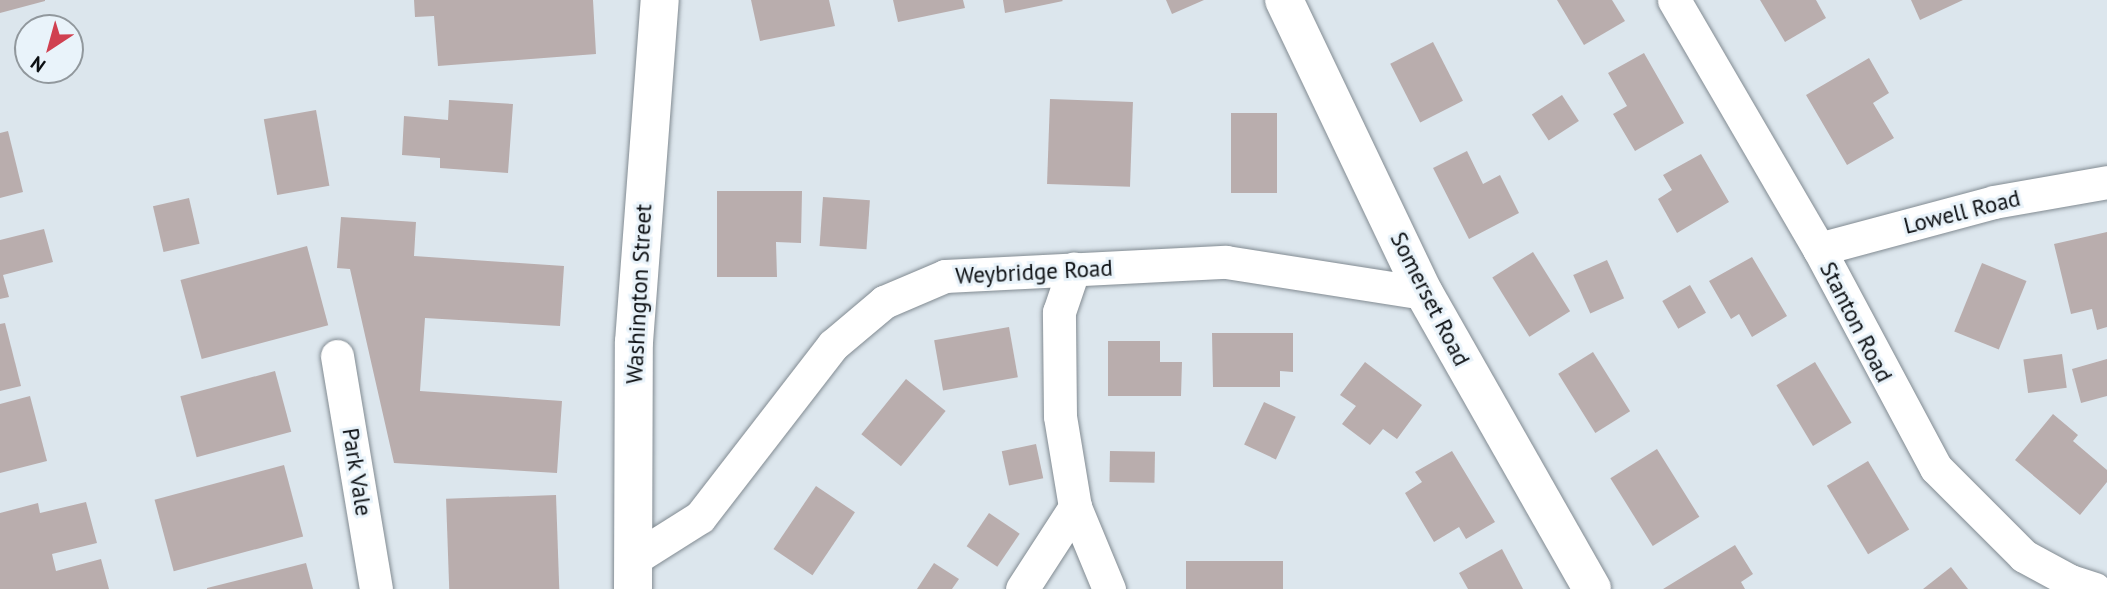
<!DOCTYPE html>
<html>
<head>
<meta charset="utf-8">
<style>
  body { margin:0 }
  #map { position:relative; width:2107px; height:589px; overflow:hidden; background:#dce6ed; font-family:"PT Sans",sans-serif }
  div>[style] { position:absolute }
  .building>* { inset:0; background:#b9adad; transform-origin:0 0 }
  .roads { filter:drop-shadow(0 0 2px #828b92) drop-shadow(0 0 2px #828b92) }
  .street>* { height:33px; margin:-16.5px; padding:0 16.5px; transform-origin:16.5px; border-radius:16.5px; background:#fff }
  .secondary>* { height:38px; margin:-19px; padding:0 19px; transform-origin:19px; border-radius:19px; background:#fff }
  span { translate:-50% -50%; white-space:nowrap; text-align:center; line-height:1.15; -webkit-text-stroke:6px #e9f3fa; paint-order:stroke }
  .street-label { font-size:23px; color:#0c0f12 }
  .north { position:absolute; left:14px; top:14px; width:70px; height:70px; box-sizing:border-box; background:#e9f3fa; border:2px solid #91989d; border-radius:50%; rotate:216deg; font-size:19px; font-weight:700; line-height:28px; text-align:center; color:#0c0f12 }
  .north::after { content:''; display:block; margin:auto; width:24px; height:32px; background:#d04050; clip-path:polygon(50% 0,100% 100%,50% 72%,0 100%) }
</style>
</head>
<body>
<div id="map">
  <div class="building">
    <i style="clip-path:polygon(0 0,45px 0,45px 1px,0 13px)"></i>
    <i style="clip-path:polygon(414px 0,593px 0,596px 54px,438px 66px,434px 16px,415px 17px)"></i>
    <i style="clip-path:polygon(751px 0,829px 0,835px 26px,760px 41px)"></i>
    <i style="clip-path:polygon(893px 0,963px 0,965px 8px,898px 22px)"></i>
    <i style="clip-path:polygon(1003px 0,1062px 0,1063px 1px,1005px 13px)"></i>
    <i style="clip-path:polygon(1166px 0,1204px 0,1172px 14px)"></i>
    <i style="clip-path:polygon(1557px 0,1612px 0,1625px 21px,1584px 45px)"></i>
    <i style="clip-path:polygon(1760px 0,1816px 0,1826px 18px,1785px 42px)"></i>
    <i style="clip-path:polygon(1911px 0,1963px 0,1920px 20px)"></i>
    <i style="left:1433px;top:42px;width:66px;height:48px;rotate:63deg"></i>
    <i style="clip-path:polygon(1644px 53px,1684px 123px,1635px 151px,1613px 114px,1627px 106px,1608px 73px)"></i>
    <i style="clip-path:polygon(1869px 58px,1889px 93px,1873px 103px,1894px 138px,1847px 165px,1806px 95px)"></i>
    <i style="left:1562px;top:95px;width:31px;height:36px;rotate:57deg"></i>
    <i style="left:1050px;top:99px;width:83px;height:85px;rotate:2deg"></i>
    <i style="clip-path:polygon(449px 100px,513px 104px,508px 173px,440px 168px,440px 158px,402px 155px,404px 116px,448px 120px)"></i>
    <i style="left:316px;top:110px;width:77px;height:53px;rotate:80deg"></i>
    <i style="left:1231px;top:113px;width:46px;height:80px"></i>
    <i style="clip-path:polygon(8px 131px,23px 192px,0 198px,0 133px)"></i>
    <i style="clip-path:polygon(1467px 151px,1483px 184px,1500px 175px,1519px 213px,1469px 239px,1433px 168px)"></i>
    <i style="clip-path:polygon(1701px 154px,1729px 202px,1677px 233px,1658px 199px,1672px 190px,1663px 175px)"></i>
    <i style="clip-path:polygon(717px 191px,802px 191px,801px 243px,776px 242px,777px 277px,717px 277px)"></i>
    <i style="left:823px;top:197px;width:47px;height:49px;rotate:4deg"></i>
    <i style="left:189px;top:198px;width:47px;height:37px;rotate:77deg"></i>
    <i style="clip-path:polygon(341px 217px,416px 222px,414px 256px,564px 266px,560px 326px,425px 318px,420px 391px,562px 401px,557px 473px,394px 463px,350px 269px,337px 268px)"></i>
    <i style="clip-path:polygon(44px 229px,53px 262px,3px 275px,9px 297px,0 299px,0 240px)"></i>
    <i style="clip-path:polygon(2107px 232px,2107px 327px,2097px 330px,2092px 309px,2071px 314px,2054px 244px)"></i>
    <i style="left:307px;top:246px;width:82px;height:131px;rotate:75deg"></i>
    <i style="left:1533px;top:252px;width:70px;height:48px;rotate:58deg"></i>
    <i style="clip-path:polygon(1752px 257px,1787px 316px,1752px 337px,1739px 314px,1731px 319px,1709px 281px)"></i>
    <i style="left:1607px;top:260px;width:42px;height:37px;rotate:66deg"></i>
    <i style="left:1982px;top:263px;width:48px;height:74px;rotate:22deg"></i>
    <i style="left:1690px;top:285px;width:32px;height:32px;rotate:60deg"></i>
    <i style="clip-path:polygon(5px 323px,21px 386px,0 391px,0 324px)"></i>
    <i style="left:1009px;top:327px;width:51px;height:76px;rotate:80deg"></i>
    <i style="clip-path:polygon(1212px 333px,1293px 333px,1293px 372px,1280px 371px,1280px 387px,1213px 387px)"></i>
    <i style="clip-path:polygon(1108px 341px,1160px 341px,1160px 362px,1182px 362px,1181px 396px,1108px 396px)"></i>
    <i style="left:1593px;top:352px;width:70px;height:41px;rotate:58deg"></i>
    <i style="left:2062px;top:354px;width:34px;height:39px;rotate:82deg"></i>
    <i style="clip-path:polygon(2107px 359px,2107px 396px,2081px 403px,2072px 369px)"></i>
    <i style="clip-path:polygon(1365px 362px,1422px 405px,1397px 439px,1383px 429px,1370px 445px,1342px 424px,1356px 406px,1340px 395px)"></i>
    <i style="left:1815px;top:362px;width:71px;height:45px;rotate:59deg"></i>
    <i style="left:275px;top:371px;width:63px;height:98px;rotate:75deg"></i>
    <i style="left:906px;top:379px;width:51px;height:71px;rotate:39deg"></i>
    <i style="clip-path:polygon(30px 396px,47px 461px,0 473px,0 404px)"></i>
    <i style="left:1264px;top:402px;width:35px;height:47px;rotate:25deg"></i>
    <i style="clip-path:polygon(2053px 414px,2078px 435px,2073px 441px,2107px 470px,2107px 482px,2080px 515px,2015px 460px)"></i>
    <i style="left:1036px;top:444px;width:35px;height:35px;rotate:78deg"></i>
    <i style="left:1657px;top:449px;width:80px;height:55px;rotate:58deg"></i>
    <i style="left:1110px;top:451px;width:45px;height:31px;rotate:1deg"></i>
    <i style="clip-path:polygon(1452px 451px,1495px 522px,1466px 539px,1459px 527px,1434px 542px,1405px 493px,1422px 482px,1415px 472px)"></i>
    <i style="left:1868px;top:461px;width:80px;height:48px;rotate:59deg"></i>
    <i style="left:284px;top:465px;width:74px;height:134px;rotate:75deg"></i>
    <i style="left:816px;top:486px;width:47px;height:76px;rotate:34deg"></i>
    <i style="left:556px;top:495px;width:94px;height:110px;rotate:88deg"></i>
    <i style="clip-path:polygon(86px 502px,97px 543px,52px 554px,56px 571px,101px 559px,109px 589px,0 589px,0 513px,38px 503px,40px 513px)"></i>
    <i style="left:989px;top:513px;width:37px;height:40px;rotate:34deg"></i>
    <i style="clip-path:polygon(1735px 545px,1753px 574px,1741px 582px,1745px 589px,1663px 589px)"></i>
    <i style="clip-path:polygon(1502px 549px,1523px 589px,1468px 589px,1459px 573px)"></i>
    <i style="left:1283px;top:561px;width:28px;height:97px;rotate:90deg"></i>
    <i style="clip-path:polygon(306px 563px,313px 589px,207px 589px,207px 588px)"></i>
    <i style="clip-path:polygon(934px 563px,959px 579px,952px 589px,917px 589px)"></i>
    <i style="clip-path:polygon(1951px 567px,1968px 589px,1923px 589px)"></i>
  </div>
  <div class="roads">
    <div class="street">
      <i style="left:1674px;top:0;width:288px;rotate:59.8deg"></i>
      <i style="left:1819px;top:249px;width:248px;rotate:61.9deg"></i>
      <i style="left:1936px;top:468px;width:124px;rotate:45deg"></i>
      <i style="left:2024px;top:556px;width:52px;rotate:28.5deg"></i>
      <i style="left:2070px;top:581px;width:26px;rotate:18deg"></i>
      <i style="left:1819px;top:249px;width:181px;rotate:-15deg"></i>
      <i style="left:1994px;top:202px;width:115px;rotate:-10deg"></i>
      <i style="left:337px;top:356px;width:236px;rotate:80.5deg"></i>
      <i style="left:1075px;top:507px;width:89px;rotate:67.5deg"></i>
      <i style="left:632px;top:560px;width:80px;rotate:-32.3deg"></i>
      <i style="left:700px;top:517px;width:217px;rotate:-52.3deg"></i>
      <i style="left:833px;top:345px;width:67px;rotate:-40.1deg"></i>
      <i style="left:884px;top:302px;width:66px;rotate:-23.1deg"></i>
      <i style="left:945px;top:276px;width:281px;rotate:-2.9deg"></i>
      <i style="left:1226px;top:262px;width:200px;rotate:8.9deg"></i>
      <i style="left:1022px;top:589px;width:98px;rotate:-57.1deg"></i>
      <i style="left:1075px;top:507px;width:92px;rotate:-99.4deg"></i>
      <i style="left:1060px;top:416px;width:104px;rotate:-90.6deg"></i>
      <i style="left:1059px;top:312px;width:46px;rotate:-71.2deg"></i>
    </div>
    <div class="secondary">
      <i style="left:1284px;top:0;width:325px;rotate:64.5deg"></i>
      <i style="left:1424px;top:293px;width:340px;rotate:60.4deg"></i>
      <i style="left:633px;top:589px;width:247px;rotate:-89.8deg"></i>
      <i style="left:634px;top:342px;width:343px;rotate:-85.7deg"></i>
    </div>
  </div>
  <div class="street-label">
    <span style="left:1962px;top:212px;rotate:-14deg">Lowell Road</span>
    <span style="left:1034px;top:272px;rotate:-3deg">Weybridge Road</span>
    <span style="left:639px;top:294px;rotate:-87deg">Washington Street</span>
    <span style="left:1430px;top:299px;rotate:63deg">Somerset Road</span>
    <span style="left:1856px;top:322px;rotate:63deg">Stanton Road</span>
    <span style="left:357px;top:472px;rotate:81deg">Park Vale</span>
  </div>
  <div class="north">N</div>
</div>
</body>
</html>
